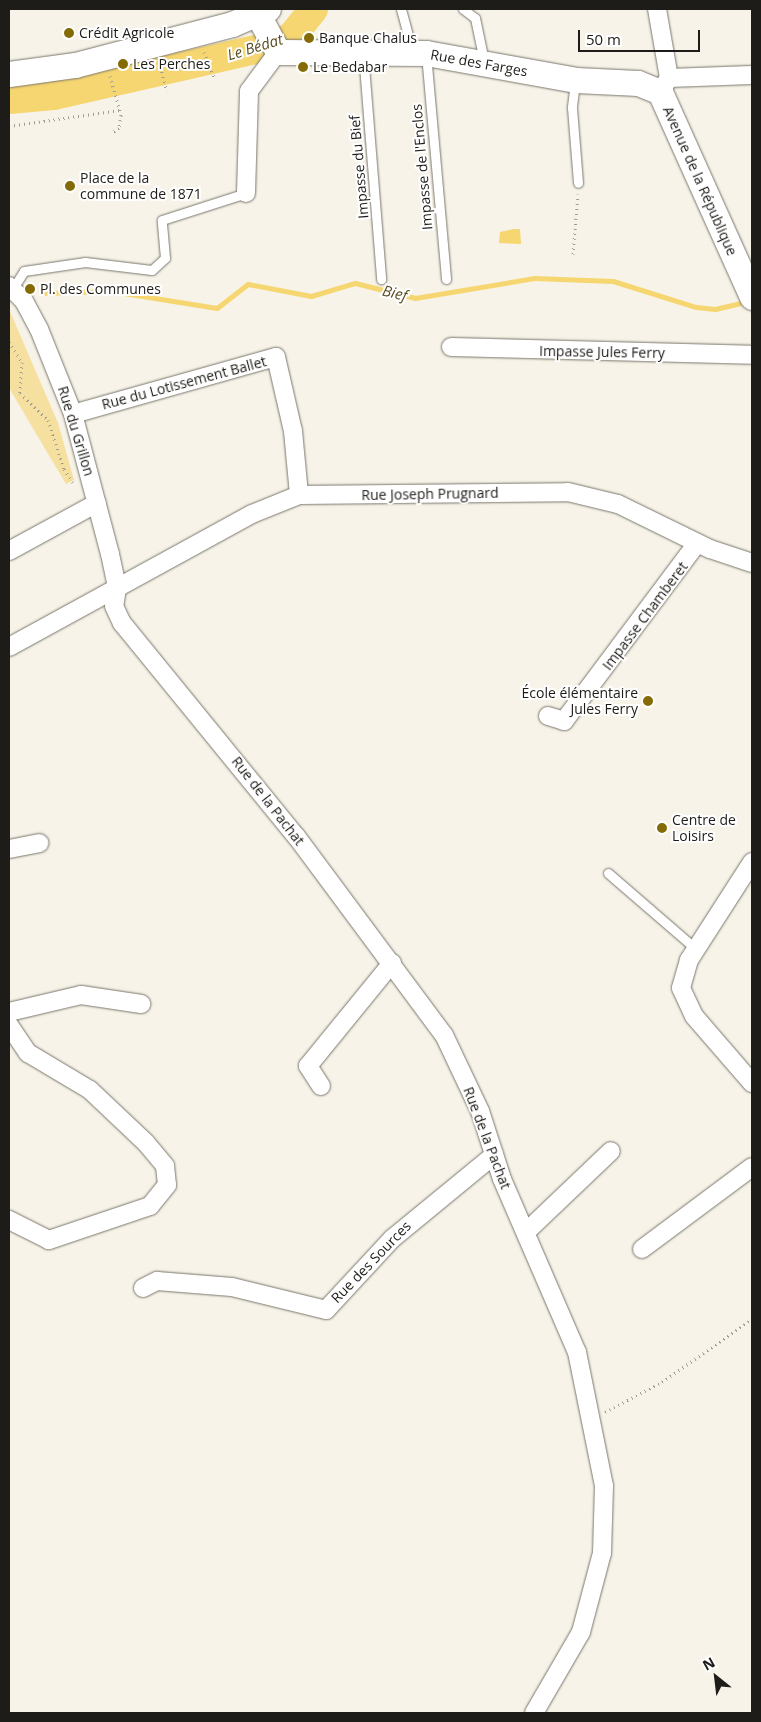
<!DOCTYPE html>
<html>
<head>
<meta charset="utf-8">
<style>
  body { margin:0 }
  #map { position:relative; width:761px; height:1722px; overflow:hidden; background:#f7f3e8; font-family:"Open Sans",sans-serif }
  div>[style] { position:absolute }
  .green>* { inset:0; background:#f6e09f }
  .water>* { inset:0; background:#f6d671 }
  .stream>* { height:5px; margin:-2.5px; padding:0 2.5px; transform-origin:2.5px; border-radius:2.5px; background:#f6d671 }
  .river>* { height:29px; margin:-14.5px; padding:0 14.5px; transform-origin:14.5px; border-radius:14.5px; background:#f6d671 }
  .path>* { height:3px; margin-top:-1.5px; transform-origin:0; background:repeating-linear-gradient(90deg,#a09d94 0 1px,transparent 0 5px) }
  .roads { filter:drop-shadow(0 0 1px #7a766c) drop-shadow(0 0 1px #7a766c) }
  .lane>* { height:9px; margin:-4.5px; padding:0 4.5px; transform-origin:4.5px; border-radius:4.5px; background:#fff }
  .street>* { height:18px; margin:-9px; padding:0 9px; transform-origin:9px; border-radius:9px; background:#fff }
  .secondary>* { height:25px; margin:-12.5px; padding:0 12.5px; transform-origin:12.5px; border-radius:12.5px; background:#fff }
  .dots>* { width:14px; height:14px; translate:-50% -50%; box-sizing:border-box; border:2px solid #fff; border-radius:50% }
  span { translate:-50% -50%; white-space:nowrap; text-align:center; line-height:1.15; -webkit-text-stroke:4px #fff; paint-order:stroke }
  .poi-label { font-size:14px; color:#1e1c18 }
  .left { translate:0 -50%; text-align:left }
  .right { translate:-100% -50%; text-align:right }
  .street-label { font-size:14px; color:#1e1c18 }
  .water-label { font-size:15px; color:#5b4d23; font-style:italic }
  .frame { position:absolute; inset:0; border:10px solid #1e1c18; pointer-events:none }
  .north { position:absolute; left:691px; top:1652px; width:50px; height:50px; -webkit-text-stroke:4px #fff; paint-order:stroke; rotate:331deg; font-size:14px; font-weight:700; line-height:20px; text-align:center; color:#1e1c18 }
  .north::after { content:''; display:block; margin:auto; width:18px; height:22px; background:#1e1c18; clip-path:polygon(50% 0,100% 100%,50% 72%,0 100%) }
  .scale { position:absolute; left:578px; top:30px; width:122px; height:22px; box-sizing:border-box; border:2px solid #1e1c18; border-top:0; padding-left:6px; font-size:15px; line-height:18px; white-space:nowrap; color:#1e1c18; -webkit-text-stroke:4px #fff; paint-order:stroke }
</style>
</head>
<body>
<div id="map">
  <div class="green">
    <i style="clip-path:polygon(9px 309px,58px 423px,74px 480px,66px 484px,9px 388px)"></i>
  </div>
  <div class="water">
    <i style="clip-path:polygon(514px 229px,520px 229px,521px 244px,499px 243px,500px 232px)"></i>
  </div>
  <div class="stream">
    <i style="left:44px;top:293px;width:67px;rotate:-1.7deg"></i>
    <i style="left:111px;top:291px;width:107px;rotate:9.1deg"></i>
    <i style="left:217px;top:308px;width:39px;rotate:-38deg"></i>
    <i style="left:248px;top:284px;width:64px;rotate:10.8deg"></i>
    <i style="left:311px;top:296px;width:46px;rotate:-16.5deg"></i>
    <i style="left:355px;top:283px;width:62px;rotate:14deg"></i>
    <i style="left:415px;top:298px;width:121px;rotate:-9.5deg"></i>
    <i style="left:534px;top:278px;width:79px;rotate:2.2deg"></i>
    <i style="left:613px;top:281px;width:87px;rotate:17.4deg"></i>
    <i style="left:696px;top:307px;width:19px;rotate:6deg"></i>
    <i style="left:715px;top:309px;width:32px;rotate:-13deg"></i>
  </div>
  <div class="river">
    <i style="left:9px;top:99px;width:44px;rotate:-5.2deg"></i>
    <i style="left:53px;top:95px;width:221px;rotate:-12.8deg"></i>
    <i style="left:268px;top:46px;width:25px;rotate:-23deg"></i>
    <i style="left:291px;top:36px;width:35px;rotate:-51deg"></i>
  </div>
  <div class="path">
    <i style="left:204px;top:52px;width:27px;rotate:68deg"></i>
    <i style="left:159px;top:62px;width:30px;rotate:75deg"></i>
    <i style="left:110px;top:76px;width:41px;rotate:74.2deg"></i>
    <i style="left:121px;top:115px;width:13px;rotate:99deg"></i>
    <i style="left:119px;top:128px;width:7px;rotate:146deg"></i>
    <i style="left:9px;top:126px;width:112px;rotate:-8.2deg"></i>
    <i style="left:573px;top:254px;width:60px;rotate:-85.2deg"></i>
    <i style="left:9px;top:342px;width:24px;rotate:57deg"></i>
    <i style="left:22px;top:362px;width:31px;rotate:94deg"></i>
    <i style="left:20px;top:393px;width:39px;rotate:44deg"></i>
    <i style="left:48px;top:420px;width:52px;rotate:71.9deg"></i>
    <i style="left:64px;top:469px;width:20px;rotate:57deg"></i>
    <i style="left:605px;top:1412px;width:64px;rotate:-27.8deg"></i>
    <i style="left:662px;top:1382px;width:110px;rotate:-35deg"></i>
  </div>
  <div class="roads">
    <div class="lane">
      <i style="left:401px;top:9px;width:42px;rotate:75deg"></i>
      <i style="left:463px;top:9px;width:15px;rotate:37deg"></i>
      <i style="left:475px;top:18px;width:44px;rotate:78.2deg"></i>
      <i style="left:363px;top:53px;width:227px;rotate:85.4deg"></i>
      <i style="left:426px;top:54px;width:226px;rotate:84.9deg"></i>
      <i style="left:575px;top:82px;width:26px;rotate:97deg"></i>
      <i style="left:572px;top:108px;width:75px;rotate:85.4deg"></i>
      <i style="left:12px;top:290px;width:22px;rotate:-58deg"></i>
      <i style="left:24px;top:271px;width:62px;rotate:-8.4deg"></i>
      <i style="left:85px;top:262px;width:67px;rotate:6.8deg"></i>
      <i style="left:152px;top:270px;width:18px;rotate:-43deg"></i>
      <i style="left:165px;top:258px;width:38px;rotate:-95deg"></i>
      <i style="left:162px;top:220px;width:88px;rotate:-17.8deg"></i>
      <i style="left:608px;top:873px;width:116px;rotate:40.8deg"></i>
    </div>
    <div class="street">
      <i style="left:657px;top:9px;width:70px;rotate:80.1deg"></i>
      <i style="left:669px;top:78px;width:17px;rotate:123deg"></i>
      <i style="left:669px;top:78px;width:83px;rotate:-2.1deg"></i>
      <i style="left:246px;top:193px;width:102px;rotate:-88.3deg"></i>
      <i style="left:249px;top:91px;width:49px;rotate:-53.4deg"></i>
      <i style="left:9px;top:286px;width:21px;rotate:45deg"></i>
      <i style="left:24px;top:301px;width:32px;rotate:62deg"></i>
      <i style="left:39px;top:329px;width:92px;rotate:68.2deg"></i>
      <i style="left:73px;top:414px;width:145px;rotate:75.2deg"></i>
      <i style="left:110px;top:554px;width:35px;rotate:78deg"></i>
      <i style="left:117px;top:588px;width:18px;rotate:99deg"></i>
      <i style="left:114px;top:606px;width:19px;rotate:65deg"></i>
      <i style="left:122px;top:623px;width:275px;rotate:50.8deg"></i>
      <i style="left:296px;top:836px;width:248px;rotate:53.4deg"></i>
      <i style="left:444px;top:1035px;width:84px;rotate:64.7deg"></i>
      <i style="left:480px;top:1111px;width:71px;rotate:72.1deg"></i>
      <i style="left:502px;top:1179px;width:189px;rotate:66.6deg"></i>
      <i style="left:577px;top:1352px;width:137px;rotate:78.6deg"></i>
      <i style="left:604px;top:1486px;width:67px;rotate:91.7deg"></i>
      <i style="left:602px;top:1553px;width:82px;rotate:104.9deg"></i>
      <i style="left:581px;top:1632px;width:94px;rotate:120.1deg"></i>
      <i style="left:451px;top:347px;width:301px;rotate:1.5deg"></i>
      <i style="left:73px;top:414px;width:211px;rotate:-15.7deg"></i>
      <i style="left:276px;top:357px;width:76px;rotate:77.1deg"></i>
      <i style="left:293px;top:431px;width:64px;rotate:84.6deg"></i>
      <i style="left:9px;top:551px;width:100px;rotate:-28.6deg"></i>
      <i style="left:9px;top:647px;width:277px;rotate:-28.7deg"></i>
      <i style="left:252px;top:514px;width:51px;rotate:-22deg"></i>
      <i style="left:299px;top:495px;width:269px;rotate:-0.6deg"></i>
      <i style="left:568px;top:492px;width:51px;rotate:13.5deg"></i>
      <i style="left:618px;top:504px;width:102px;rotate:26.1deg"></i>
      <i style="left:710px;top:549px;width:44px;rotate:18.4deg"></i>
      <i style="left:548px;top:716px;width:17px;rotate:17deg"></i>
      <i style="left:564px;top:721px;width:222px;rotate:-53.2deg"></i>
      <i style="left:9px;top:849px;width:31px;rotate:-11deg"></i>
      <i style="left:752px;top:862px;width:117px;rotate:122.7deg"></i>
      <i style="left:689px;top:960px;width:29px;rotate:106deg"></i>
      <i style="left:681px;top:988px;width:31px;rotate:65deg"></i>
      <i style="left:694px;top:1016px;width:89px;rotate:49.1deg"></i>
      <i style="left:9px;top:1012px;width:74px;rotate:-13.3deg"></i>
      <i style="left:81px;top:995px;width:61px;rotate:8.5deg"></i>
      <i style="left:9px;top:1025px;width:34px;rotate:56deg"></i>
      <i style="left:28px;top:1053px;width:72px;rotate:30.8deg"></i>
      <i style="left:90px;top:1090px;width:77px;rotate:43.4deg"></i>
      <i style="left:146px;top:1143px;width:30px;rotate:50deg"></i>
      <i style="left:165px;top:1166px;width:19px;rotate:84deg"></i>
      <i style="left:167px;top:1185px;width:27px;rotate:129deg"></i>
      <i style="left:150px;top:1206px;width:107px;rotate:161.4deg"></i>
      <i style="left:49px;top:1240px;width:45px;rotate:-153.4deg"></i>
      <i style="left:321px;top:1086px;width:24px;rotate:-123deg"></i>
      <i style="left:308px;top:1066px;width:133px;rotate:-50.8deg"></i>
      <i style="left:526px;top:1232px;width:117px;rotate:-43.6deg"></i>
      <i style="left:642px;top:1249px;width:137px;rotate:-36.7deg"></i>
      <i style="left:143px;top:1288px;width:16px;rotate:-27deg"></i>
      <i style="left:157px;top:1281px;width:75px;rotate:4.6deg"></i>
      <i style="left:232px;top:1287px;width:97px;rotate:13.7deg"></i>
      <i style="left:326px;top:1310px;width:98px;rotate:-47.1deg"></i>
      <i style="left:393px;top:1238px;width:131px;rotate:-39.4deg"></i>
    </div>
    <div class="secondary">
      <i style="left:258px;top:15px;width:42px;rotate:61.6deg"></i>
      <i style="left:278px;top:52px;width:148px;rotate:0.4deg"></i>
      <i style="left:426px;top:53px;width:152px;rotate:10.2deg"></i>
      <i style="left:576px;top:80px;width:62px;rotate:2.8deg"></i>
      <i style="left:638px;top:83px;width:24px;rotate:22deg"></i>
      <i style="left:660px;top:92px;width:225px;rotate:65.8deg"></i>
      <i style="left:9px;top:74px;width:67px;rotate:-7.8deg"></i>
      <i style="left:75px;top:65px;width:162px;rotate:-14.6deg"></i>
      <i style="left:232px;top:24px;width:39px;rotate:-23deg"></i>
    </div>
  </div>
  <div class="dots">
    <i style="left:69px;top:33px;background:#856b06"></i>
    <i style="left:309px;top:38px;background:#856b06"></i>
    <i style="left:123px;top:64px;background:#856b06"></i>
    <i style="left:303px;top:67px;background:#856b06"></i>
    <i style="left:70px;top:186px;background:#856b06"></i>
    <i style="left:30px;top:289px;background:#856b06"></i>
    <i style="left:648px;top:701px;background:#856b06"></i>
    <i style="left:662px;top:828px;background:#856b06"></i>
  </div>
  <div class="poi-label">
    <span class="left" style="left:79px;top:33px">Crédit Agricole</span>
    <span class="left" style="left:319px;top:38px">Banque Chalus</span>
    <span class="left" style="left:133px;top:64px">Les Perches</span>
    <span class="left" style="left:313px;top:67px">Le Bedabar</span>
    <span class="left" style="left:80px;top:186px">Place de la<br>commune de 1871</span>
    <span class="left" style="left:40px;top:289px">Pl. des Communes</span>
    <span class="right" style="left:638px;top:701px">École élémentaire<br>Jules Ferry</span>
    <span class="left" style="left:672px;top:828px">Centre de<br>Loisirs</span>
  </div>
  <div class="street-label">
    <span style="left:479px;top:63px;rotate:10deg">Rue des Farges</span>
    <span style="left:359px;top:167px;rotate:-95deg">Impasse du Bief</span>
    <span style="left:422px;top:167px;rotate:-95deg">Impasse de l'Enclos</span>
    <span style="left:700px;top:181px;rotate:66deg">Avenue de la République</span>
    <span style="left:602px;top:352px;rotate:1deg">Impasse Jules Ferry</span>
    <span style="left:184px;top:383px;rotate:-15deg">Rue du Lotissement Ballet</span>
    <span style="left:76px;top:431px;rotate:73deg">Rue du Grillon</span>
    <span style="left:430px;top:494px;rotate:-1deg">Rue Joseph Prugnard</span>
    <span style="left:645px;top:616px;rotate:-53deg">Impasse Chamberet</span>
    <span style="left:268px;top:801px;rotate:52deg">Rue de la Pachat</span>
    <span style="left:487px;top:1138px;rotate:69deg">Rue de la Pachat</span>
    <span style="left:371px;top:1262px;rotate:-46deg">Rue des Sources</span>
  </div>
  <div class="water-label">
    <span style="left:255px;top:47px;rotate:-17deg">Le Bédat</span>
    <span style="left:395px;top:293px;rotate:14deg">Bief</span>
  </div>
  <div class="frame"></div>
  <div class="north">N</div>
  <div class="scale">50 m</div>
</div>
</body>
</html>
